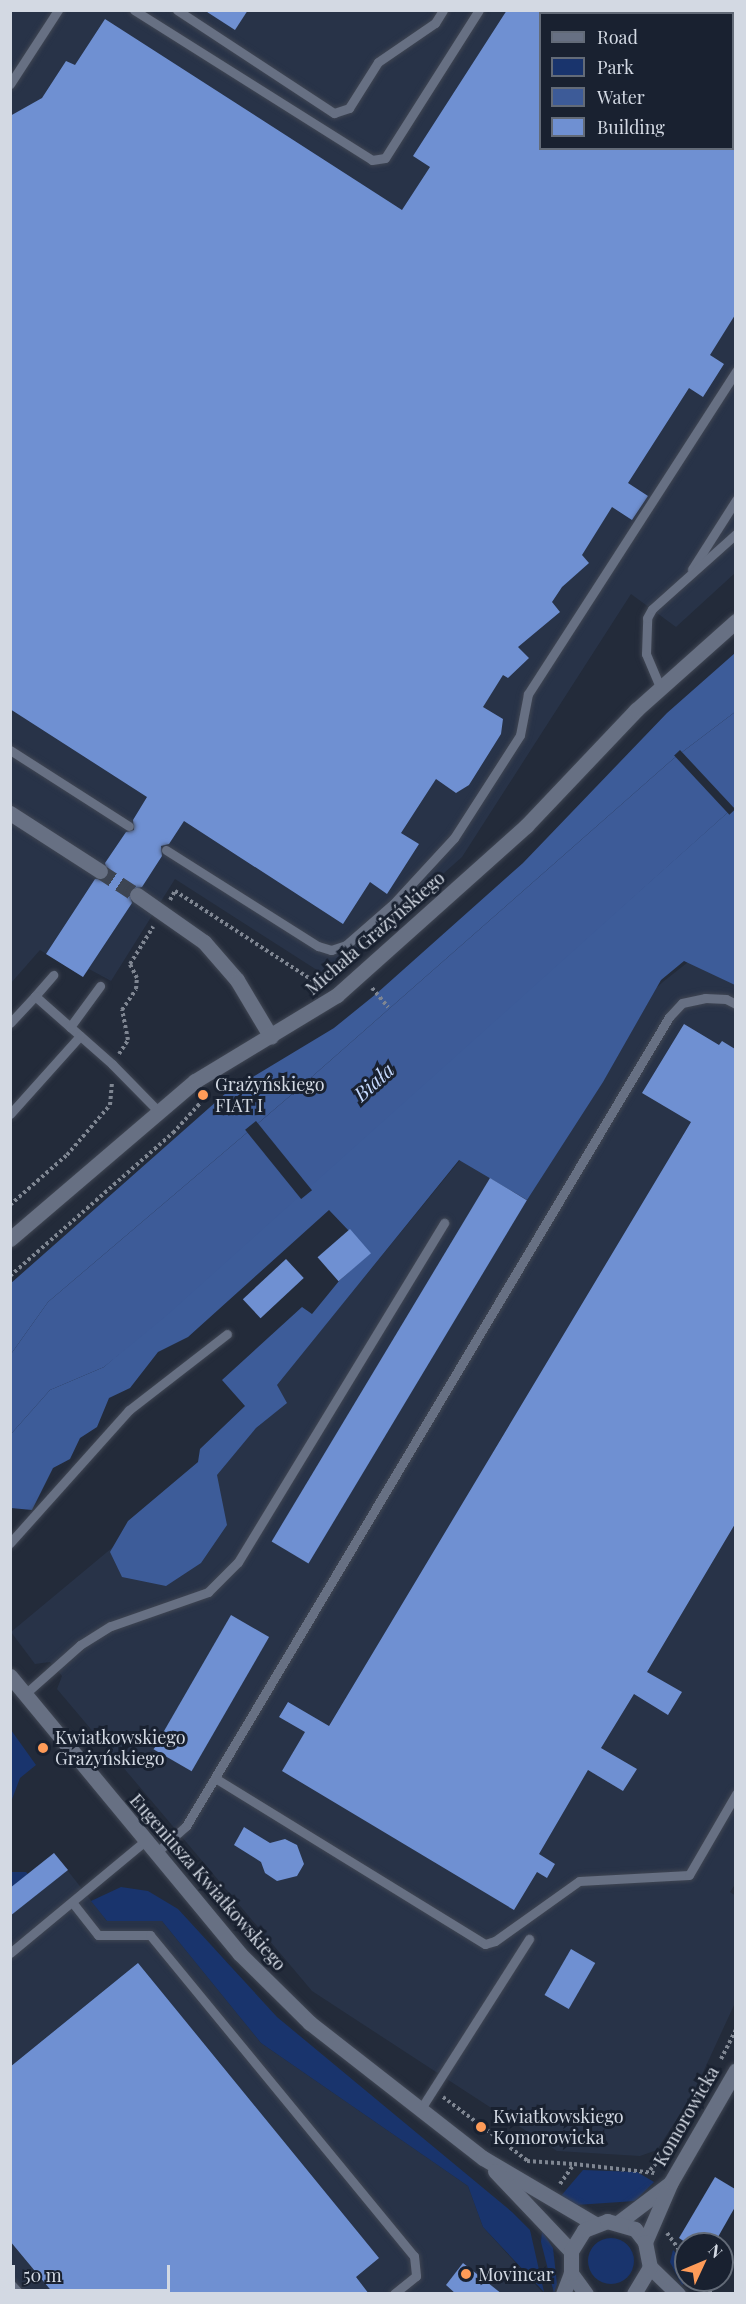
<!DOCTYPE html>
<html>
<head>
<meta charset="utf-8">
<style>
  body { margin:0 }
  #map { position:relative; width:746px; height:2304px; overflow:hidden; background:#232b3a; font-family:"Playfair Display",serif }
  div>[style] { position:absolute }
  .built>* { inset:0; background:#283348 }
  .green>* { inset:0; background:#19346d }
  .round { border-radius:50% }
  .forest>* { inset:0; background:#3d5c99 }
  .water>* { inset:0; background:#3d5b98 }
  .pier>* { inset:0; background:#232b3a; transform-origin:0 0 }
  .building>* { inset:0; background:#6f90d2; transform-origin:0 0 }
  .minor-tunnel>* { height:15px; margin-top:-7.5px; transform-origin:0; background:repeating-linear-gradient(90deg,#3d4553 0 15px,transparent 0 23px) }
  .path>* { height:4px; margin-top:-2px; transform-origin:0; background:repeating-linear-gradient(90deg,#7f8692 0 3px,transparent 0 6px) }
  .roads { filter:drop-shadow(0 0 2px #404653) drop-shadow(0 0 2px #404653) }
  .service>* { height:9px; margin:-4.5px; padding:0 4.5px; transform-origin:4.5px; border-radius:4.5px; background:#677083 }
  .minor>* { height:15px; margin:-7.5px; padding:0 7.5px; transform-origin:7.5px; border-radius:7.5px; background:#677083 }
  .tertiary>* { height:15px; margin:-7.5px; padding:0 7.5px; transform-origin:7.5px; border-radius:7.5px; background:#677083 }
  .dots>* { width:16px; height:16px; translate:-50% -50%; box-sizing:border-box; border:3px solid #192130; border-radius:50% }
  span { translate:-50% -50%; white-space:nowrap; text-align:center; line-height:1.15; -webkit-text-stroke:6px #192130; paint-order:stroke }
  .street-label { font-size:18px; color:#d3d9e3 }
  .poi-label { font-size:18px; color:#d3d9e3 }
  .left { translate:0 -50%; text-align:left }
  .water-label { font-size:20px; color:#c7dbff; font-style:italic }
  .frame { position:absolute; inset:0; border:12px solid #d3d9e3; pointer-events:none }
  .legend { position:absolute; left:539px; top:12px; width:195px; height:138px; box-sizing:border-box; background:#192130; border:2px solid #636b78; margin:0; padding:8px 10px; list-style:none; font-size:18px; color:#d3d9e3 }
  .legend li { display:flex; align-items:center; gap:12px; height:30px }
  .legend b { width:30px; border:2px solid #636b78 }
  .north { position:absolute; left:674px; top:2232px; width:60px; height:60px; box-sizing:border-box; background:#192130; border:2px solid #636b78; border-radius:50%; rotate:46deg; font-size:16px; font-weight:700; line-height:24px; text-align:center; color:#d3d9e3 }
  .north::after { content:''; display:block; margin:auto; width:21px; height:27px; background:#fe9b58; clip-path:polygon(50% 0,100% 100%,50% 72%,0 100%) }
  .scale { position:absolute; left:12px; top:2265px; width:158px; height:27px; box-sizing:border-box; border:3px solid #d3d9e3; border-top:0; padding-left:8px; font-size:18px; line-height:21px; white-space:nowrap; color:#d3d9e3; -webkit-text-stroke:4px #192130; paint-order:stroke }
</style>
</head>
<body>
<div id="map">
  <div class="built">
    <i style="clip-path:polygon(evenodd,11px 11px,735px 11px,735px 573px,676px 627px,631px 594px,462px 857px,333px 972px,320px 972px,175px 879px,111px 981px,89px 969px,83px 977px,40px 950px,11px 983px,11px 11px,540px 14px,732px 14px,732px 148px,540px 148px,540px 14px)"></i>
    <i style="clip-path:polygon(735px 925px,736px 1883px,730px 1892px,736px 1896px,735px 2003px,693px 2094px,657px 2150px,640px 2156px,557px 2151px,312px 1991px,57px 1689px,62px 1676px,50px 1662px,35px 1664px,11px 1632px,286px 1403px,276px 1385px,460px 1160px,664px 981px)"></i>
    <i style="clip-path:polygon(54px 1853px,107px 1921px,162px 1921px,261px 2043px,468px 2186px,483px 2227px,544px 2294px,11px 2294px,11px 1888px)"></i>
  </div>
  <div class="green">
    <i style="clip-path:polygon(11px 1730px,36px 1765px,20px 1778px,11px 1802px)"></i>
    <i style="clip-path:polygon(11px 1872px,26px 1872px,28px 1874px,11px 1888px)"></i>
    <i style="clip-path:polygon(121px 1887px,148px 1891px,178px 1909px,277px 2017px,512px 2212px,530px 2230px,544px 2292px,483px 2227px,468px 2186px,261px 2043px,162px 1921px,107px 1921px,91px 1901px)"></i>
    <i style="clip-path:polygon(583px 2170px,637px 2172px,654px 2182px,635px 2201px,576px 2205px,560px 2197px)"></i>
    <i style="clip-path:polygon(542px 2231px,553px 2248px,557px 2284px,554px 2293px,541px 2242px)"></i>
    <i class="round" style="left:588px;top:2238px;width:46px;height:46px"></i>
    <i style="clip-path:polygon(673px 2250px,686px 2264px,689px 2280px,682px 2285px,670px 2262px)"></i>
  </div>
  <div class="forest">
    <i style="clip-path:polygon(735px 653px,735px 712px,673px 759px,290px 1096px,48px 1302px,11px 1354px,10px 1284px,226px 1093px,334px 1028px,376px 994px,523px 863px,667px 713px)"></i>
    <i style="clip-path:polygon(735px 806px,735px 985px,684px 961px,661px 980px,603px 1082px,527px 1200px,459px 1160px,277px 1385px,287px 1403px,256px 1428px,217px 1475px,227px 1525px,201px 1563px,166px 1586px,122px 1577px,110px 1552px,128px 1521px,198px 1462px,200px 1449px,245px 1406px,222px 1380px,302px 1307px,312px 1314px,339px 1281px,370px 1253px,329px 1210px,188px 1337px,158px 1352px,130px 1388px,109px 1398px,97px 1427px,80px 1438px,70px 1459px,53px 1468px,32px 1510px,11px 1508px,11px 1434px,50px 1390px,104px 1367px)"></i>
  </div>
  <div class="water">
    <i style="clip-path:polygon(735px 712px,735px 806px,166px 1316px,104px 1367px,50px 1390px,11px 1434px,11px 1354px,48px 1302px,290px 1096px,673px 759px)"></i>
  </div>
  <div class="pier">
    <i style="left:680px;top:750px;width:81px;height:8px;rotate:47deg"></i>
    <i style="left:256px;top:1121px;width:89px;height:14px;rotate:51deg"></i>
  </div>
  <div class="building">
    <i style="clip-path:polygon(204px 10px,248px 10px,235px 30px)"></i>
    <i style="clip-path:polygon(507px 10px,540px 10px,540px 148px,735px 148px,735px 315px,710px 355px,724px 364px,703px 397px,689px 388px,628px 483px,648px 496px,632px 520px,612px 507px,582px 555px,589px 563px,562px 587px,552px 602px,560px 612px,518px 647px,529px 658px,508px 678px,503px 675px,483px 707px,503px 719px,501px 734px,469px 785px,456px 793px,436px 779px,401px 833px,419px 844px,387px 894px,370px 882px,343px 924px,184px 821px,169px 844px,161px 846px,162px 856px,142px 887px,129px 890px,132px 903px,83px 977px,46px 954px,95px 879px,108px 877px,105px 863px,126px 832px,134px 830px,133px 820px,147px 797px,10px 709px,10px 116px,42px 98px,66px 61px,75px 65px,105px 19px,402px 210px,430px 167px,413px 156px)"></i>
    <i style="clip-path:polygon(684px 1024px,719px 1045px,722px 1041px,735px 1049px,735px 1524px,647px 1672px,682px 1692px,668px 1715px,634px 1694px,601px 1748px,637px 1769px,623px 1791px,588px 1770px,539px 1854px,555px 1864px,547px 1878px,537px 1872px,514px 1910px,282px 1771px,305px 1732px,279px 1717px,288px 1702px,329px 1726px,691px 1122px,642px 1093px)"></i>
    <i style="left:490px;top:1178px;width:43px;height:424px;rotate:31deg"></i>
    <i style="left:350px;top:1229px;width:32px;height:43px;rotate:49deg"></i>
    <i style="left:286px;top:1259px;width:26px;height:59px;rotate:47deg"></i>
    <i style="left:231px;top:1615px;width:44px;height:155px;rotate:30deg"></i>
    <i style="clip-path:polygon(244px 1827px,270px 1843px,285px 1839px,297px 1845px,304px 1864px,297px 1876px,277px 1881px,265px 1873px,261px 1862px,234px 1845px)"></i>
    <i style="clip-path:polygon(54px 1853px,68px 1870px,10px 1916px,10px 1888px)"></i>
    <i style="left:571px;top:1949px;width:28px;height:53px;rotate:30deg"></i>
    <i style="clip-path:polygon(138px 1963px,379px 2258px,356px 2277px,369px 2294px,54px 2294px,10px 2241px,10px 2067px)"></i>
    <i style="clip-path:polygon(715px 2177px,735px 2189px,735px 2207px,714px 2244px,688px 2244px,679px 2238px)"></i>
    <i style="clip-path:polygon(463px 2263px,502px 2294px,456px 2294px,446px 2285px)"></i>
  </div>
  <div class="minor-tunnel">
    <i style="left:100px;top:871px;width:44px;rotate:33deg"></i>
  </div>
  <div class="path">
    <i style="left:170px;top:900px;width:10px;rotate:-61deg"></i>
    <i style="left:175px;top:891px;width:171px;rotate:33deg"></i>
    <i style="left:318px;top:984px;width:4px;rotate:-27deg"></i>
    <i style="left:372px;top:988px;width:25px;rotate:50deg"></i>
    <i style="left:119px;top:1054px;width:17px;rotate:-57deg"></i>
    <i style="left:128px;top:1040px;width:31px;rotate:-101deg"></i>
    <i style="left:122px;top:1010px;width:25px;rotate:-56deg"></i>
    <i style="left:136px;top:989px;width:11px;rotate:-85deg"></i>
    <i style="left:137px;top:978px;width:16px;rotate:-117deg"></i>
    <i style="left:130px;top:964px;width:44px;rotate:-58.1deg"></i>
    <i style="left:10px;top:1205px;width:76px;rotate:-41.3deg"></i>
    <i style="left:67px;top:1155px;width:66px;rotate:-49.3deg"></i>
    <i style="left:110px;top:1105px;width:22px;rotate:-85deg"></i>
    <i style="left:10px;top:1276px;width:217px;rotate:-41.3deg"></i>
    <i style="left:173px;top:1133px;width:45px;rotate:-47.7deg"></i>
    <i style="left:721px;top:2059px;width:34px;rotate:-63deg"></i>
    <i style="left:443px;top:2097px;width:106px;rotate:37deg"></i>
    <i style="left:527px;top:2161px;width:46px;rotate:3.7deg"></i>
    <i style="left:650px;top:2170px;width:23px;rotate:-47deg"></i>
    <i style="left:560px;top:2184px;width:24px;rotate:-55deg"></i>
    <i style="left:574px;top:2164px;width:81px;rotate:6.3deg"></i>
    <i style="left:667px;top:2233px;width:32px;rotate:54deg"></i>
    <i style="left:702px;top:2280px;width:17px;rotate:54deg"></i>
  </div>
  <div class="roads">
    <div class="service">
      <i style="left:134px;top:10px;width:281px;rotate:32.2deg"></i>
      <i style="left:372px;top:160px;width:13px;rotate:-9deg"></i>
      <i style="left:385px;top:158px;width:175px;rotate:-57.6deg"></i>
      <i style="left:177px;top:10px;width:188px;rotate:33.3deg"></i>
      <i style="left:334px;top:113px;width:16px;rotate:-18deg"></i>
      <i style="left:349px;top:108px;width:54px;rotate:-57.8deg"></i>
      <i style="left:378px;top:62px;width:69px;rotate:-34.4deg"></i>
      <i style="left:435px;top:23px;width:15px;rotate:-58deg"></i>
      <i style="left:10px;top:84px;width:88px;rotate:-57deg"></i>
      <i style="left:692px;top:569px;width:82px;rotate:-57.5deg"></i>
      <i style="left:660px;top:687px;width:36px;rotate:-113deg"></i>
      <i style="left:646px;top:654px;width:36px;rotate:-88deg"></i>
      <i style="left:647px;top:618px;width:10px;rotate:-61deg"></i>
      <i style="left:652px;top:609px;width:113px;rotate:-41.8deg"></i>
      <i style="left:10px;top:750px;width:141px;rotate:32.6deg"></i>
      <i style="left:166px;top:850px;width:180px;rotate:32.3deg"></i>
      <i style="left:318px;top:946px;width:14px;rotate:17deg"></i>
      <i style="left:331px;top:950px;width:16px;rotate:-18deg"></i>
      <i style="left:346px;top:945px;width:62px;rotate:-41.1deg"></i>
      <i style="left:393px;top:904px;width:90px;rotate:-47.3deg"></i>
      <i style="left:454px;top:838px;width:122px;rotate:-57.3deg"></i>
      <i style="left:520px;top:735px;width:42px;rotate:-79deg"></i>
      <i style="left:528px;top:694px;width:384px;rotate:-57.2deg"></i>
      <i style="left:35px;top:996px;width:28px;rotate:-49deg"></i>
      <i style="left:10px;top:1023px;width:37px;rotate:-47deg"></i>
      <i style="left:35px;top:996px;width:103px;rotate:41.4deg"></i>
      <i style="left:112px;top:1064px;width:64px;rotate:45.6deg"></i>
      <i style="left:70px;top:1027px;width:51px;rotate:-53.8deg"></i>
      <i style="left:10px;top:1114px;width:105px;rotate:-48.1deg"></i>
      <i style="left:10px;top:1543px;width:178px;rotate:-48.2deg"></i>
      <i style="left:129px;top:1410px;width:124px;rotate:-37.8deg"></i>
      <i style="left:25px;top:1694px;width:74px;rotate:-41.7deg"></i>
      <i style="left:80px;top:1645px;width:36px;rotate:-32deg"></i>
      <i style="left:111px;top:1626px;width:103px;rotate:-19.3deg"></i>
      <i style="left:208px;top:1592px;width:42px;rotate:-45deg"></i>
      <i style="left:238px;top:1562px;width:397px;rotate:-58.7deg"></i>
      <i style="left:215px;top:1778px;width:317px;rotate:31.6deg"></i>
      <i style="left:485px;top:1944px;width:10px;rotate:-17deg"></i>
      <i style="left:495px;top:1941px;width:103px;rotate:-35.5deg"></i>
      <i style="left:579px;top:1881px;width:110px;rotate:-3.1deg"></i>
      <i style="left:689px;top:1875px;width:94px;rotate:-59.9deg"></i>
      <i style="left:156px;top:1853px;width:40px;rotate:-42deg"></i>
      <i style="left:186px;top:1826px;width:942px;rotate:-59.16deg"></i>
      <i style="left:669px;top:1017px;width:19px;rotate:-47deg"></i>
      <i style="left:682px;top:1003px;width:24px;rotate:-12deg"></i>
      <i style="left:705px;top:998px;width:21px;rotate:3deg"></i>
      <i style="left:726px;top:999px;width:11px;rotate:27deg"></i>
      <i style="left:72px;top:1902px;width:42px;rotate:51.8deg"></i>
      <i style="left:98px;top:1935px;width:52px"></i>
      <i style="left:150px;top:1935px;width:416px;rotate:50.6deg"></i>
      <i style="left:414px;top:2256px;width:20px;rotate:84deg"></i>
      <i style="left:416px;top:2276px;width:28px;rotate:141deg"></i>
      <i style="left:10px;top:1953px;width:177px;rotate:-39.7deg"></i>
      <i style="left:420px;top:2110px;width:203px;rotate:-57.5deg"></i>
      <i style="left:10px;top:2283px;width:15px;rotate:48deg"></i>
    </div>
    <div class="minor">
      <i style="left:10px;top:813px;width:107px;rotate:32.8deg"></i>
      <i style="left:137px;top:895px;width:82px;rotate:35deg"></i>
      <i style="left:204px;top:942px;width:50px;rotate:49deg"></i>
      <i style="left:237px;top:980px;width:66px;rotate:59.2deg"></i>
      <i style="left:10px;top:1239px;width:243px;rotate:-40.5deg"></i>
      <i style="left:195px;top:1081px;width:166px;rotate:-31.2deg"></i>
      <i style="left:337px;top:995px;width:254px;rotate:-41.8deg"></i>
      <i style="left:526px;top:826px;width:160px;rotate:-46.5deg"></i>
      <i style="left:636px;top:710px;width:134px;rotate:-41.7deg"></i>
    </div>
    <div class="tertiary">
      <i style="left:10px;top:1676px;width:361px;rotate:50.4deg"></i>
      <i style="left:240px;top:1954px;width:98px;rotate:44.6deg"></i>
      <i style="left:310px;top:2023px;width:219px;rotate:38deg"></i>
      <i style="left:483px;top:2158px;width:130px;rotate:30.5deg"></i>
      <i style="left:495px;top:2171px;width:110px;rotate:46.5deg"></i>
      <i style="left:619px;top:2222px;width:63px;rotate:-37.2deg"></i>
      <i style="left:645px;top:2242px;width:65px;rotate:-66.6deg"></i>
      <i style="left:671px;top:2182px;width:129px;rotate:-59.9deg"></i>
      <i style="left:650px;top:2267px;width:39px;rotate:44deg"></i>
      <i style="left:563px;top:2294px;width:22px;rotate:-69deg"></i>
      <i style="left:586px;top:2294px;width:26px;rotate:-126deg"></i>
      <i style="left:571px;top:2273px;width:22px;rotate:-90deg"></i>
      <i style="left:571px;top:2251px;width:25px;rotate:-58deg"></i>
      <i style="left:584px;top:2230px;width:25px;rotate:-21deg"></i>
      <i style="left:607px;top:2221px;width:29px;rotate:16deg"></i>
      <i style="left:635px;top:2229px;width:16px;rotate:52deg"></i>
      <i style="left:645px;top:2242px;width:25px;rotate:79deg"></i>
      <i style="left:650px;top:2267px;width:31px;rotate:121deg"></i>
    </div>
  </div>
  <div class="dots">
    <i style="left:203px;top:1095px;background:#fe9b58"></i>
    <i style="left:43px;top:1748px;background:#fe9b58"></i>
    <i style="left:481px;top:2127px;background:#fe9b58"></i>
    <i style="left:466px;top:2274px;background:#fe9b58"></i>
  </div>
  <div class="street-label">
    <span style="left:375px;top:933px;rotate:-41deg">Michała Grażyńskiego</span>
    <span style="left:208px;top:1882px;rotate:49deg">Eugeniusza Kwiatkowskiego</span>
    <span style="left:686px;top:2116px;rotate:-60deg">Komorowicka</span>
  </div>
  <div class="poi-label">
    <span class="left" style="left:215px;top:1095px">Grażyńskiego<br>FIAT I</span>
    <span class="left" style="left:55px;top:1748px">Kwiatkowskiego<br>Grażyńskiego</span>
    <span class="left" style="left:493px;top:2127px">Kwiatkowskiego<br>Komorowicka</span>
    <span class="left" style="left:478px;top:2274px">Movincar</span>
  </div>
  <div class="water-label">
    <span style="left:373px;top:1081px;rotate:-42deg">Biała</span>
  </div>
  <div class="frame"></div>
  <ul class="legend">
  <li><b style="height:8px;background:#677083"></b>Road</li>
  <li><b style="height:16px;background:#19346d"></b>Park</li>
  <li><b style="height:16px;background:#3d5b98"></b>Water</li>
  <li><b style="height:16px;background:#6f90d2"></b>Building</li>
  </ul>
  <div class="north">N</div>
  <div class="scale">50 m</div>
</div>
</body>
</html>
